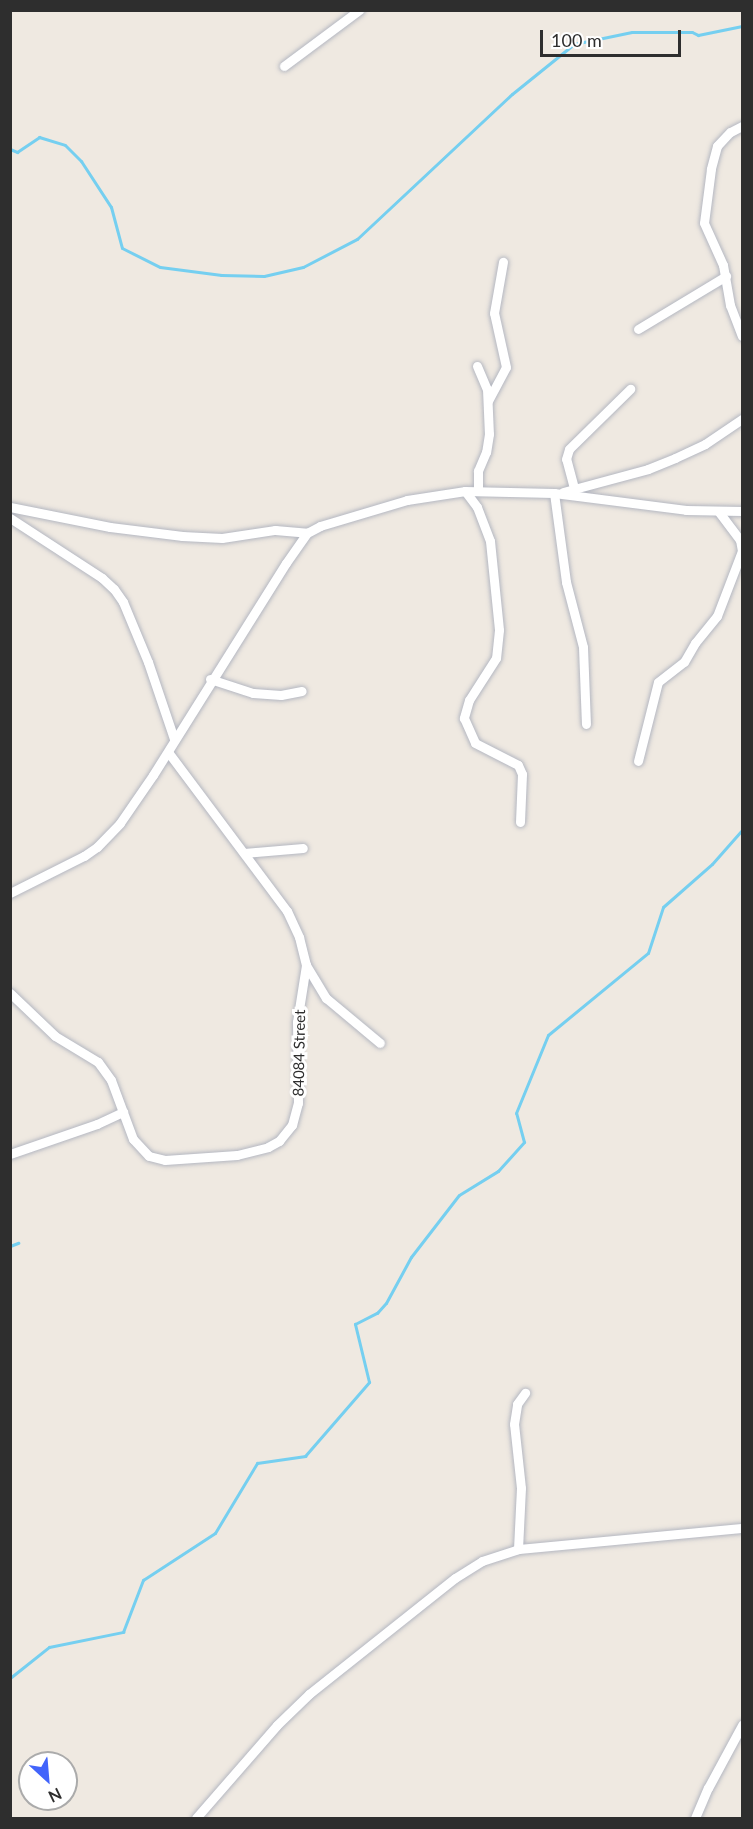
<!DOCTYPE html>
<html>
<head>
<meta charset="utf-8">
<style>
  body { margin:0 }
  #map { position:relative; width:753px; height:1829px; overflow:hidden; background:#efe9e1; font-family:Lato,sans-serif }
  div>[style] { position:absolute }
  .stream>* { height:3px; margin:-1.5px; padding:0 1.5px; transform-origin:1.5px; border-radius:1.5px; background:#75cff0 }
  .roads { filter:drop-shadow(0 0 2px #b4b7c1) drop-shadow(0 0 2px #b4b7c1) }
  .minor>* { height:9px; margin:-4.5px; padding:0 4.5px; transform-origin:4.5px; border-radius:4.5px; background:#fff }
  span { translate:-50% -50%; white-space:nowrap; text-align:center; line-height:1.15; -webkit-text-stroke:6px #fff; paint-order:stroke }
  .street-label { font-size:15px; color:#2e2e2e }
  .frame { position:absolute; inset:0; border:12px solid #2e2e2e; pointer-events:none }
  .north { position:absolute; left:18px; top:1751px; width:60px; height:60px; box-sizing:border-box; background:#fff; border:2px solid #ababab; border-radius:50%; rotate:154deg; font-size:16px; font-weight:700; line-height:24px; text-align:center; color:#2e2e2e }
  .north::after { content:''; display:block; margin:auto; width:21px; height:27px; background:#4264fb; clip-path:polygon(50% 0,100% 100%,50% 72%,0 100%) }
  .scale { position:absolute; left:540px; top:30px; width:141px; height:27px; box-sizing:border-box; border:3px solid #2e2e2e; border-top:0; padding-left:8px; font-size:18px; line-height:21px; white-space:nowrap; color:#2e2e2e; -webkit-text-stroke:4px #fff; paint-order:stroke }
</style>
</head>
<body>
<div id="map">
  <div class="stream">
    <i style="left:10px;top:149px;width:8px;rotate:23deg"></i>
    <i style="left:17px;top:152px;width:27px;rotate:-34deg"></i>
    <i style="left:39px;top:137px;width:27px;rotate:17deg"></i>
    <i style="left:65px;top:145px;width:23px;rotate:45deg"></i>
    <i style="left:81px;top:161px;width:55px;rotate:56.9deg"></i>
    <i style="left:111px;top:207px;width:42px;rotate:75deg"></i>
    <i style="left:122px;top:248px;width:42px;rotate:26.6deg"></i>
    <i style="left:160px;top:267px;width:62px;rotate:7.5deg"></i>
    <i style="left:221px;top:275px;width:43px;rotate:1.3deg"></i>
    <i style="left:264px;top:276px;width:40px;rotate:-13deg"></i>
    <i style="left:303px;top:267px;width:61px;rotate:-27.4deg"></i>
    <i style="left:357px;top:239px;width:212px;rotate:-43.1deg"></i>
    <i style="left:512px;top:94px;width:80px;rotate:-38.9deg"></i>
    <i style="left:574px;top:44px;width:59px;rotate:-11.7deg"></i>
    <i style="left:632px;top:32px;width:60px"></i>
    <i style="left:692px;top:32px;width:7px;rotate:27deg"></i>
    <i style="left:698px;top:35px;width:45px;rotate:-11.6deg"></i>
    <i style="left:742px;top:810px;width:7px;rotate:90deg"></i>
    <i style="left:10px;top:1246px;width:9px;rotate:-21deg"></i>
    <i style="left:10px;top:1678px;width:50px;rotate:-38.5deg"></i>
    <i style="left:49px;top:1647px;width:76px;rotate:-11.5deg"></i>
    <i style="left:123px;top:1632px;width:56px;rotate:-69deg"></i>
    <i style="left:143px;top:1580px;width:86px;rotate:-33.1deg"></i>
    <i style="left:215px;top:1533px;width:82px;rotate:-59deg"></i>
    <i style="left:257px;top:1463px;width:49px;rotate:-8.3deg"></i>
    <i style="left:305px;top:1456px;width:98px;rotate:-49.1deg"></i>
    <i style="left:369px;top:1382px;width:60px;rotate:-103.6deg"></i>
    <i style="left:355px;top:1324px;width:25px;rotate:-27deg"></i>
    <i style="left:377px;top:1313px;width:13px;rotate:-48deg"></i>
    <i style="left:386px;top:1303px;width:52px;rotate:-61.5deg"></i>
    <i style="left:411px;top:1257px;width:78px;rotate:-52.3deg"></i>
    <i style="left:459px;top:1195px;width:46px;rotate:-31.6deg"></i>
    <i style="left:498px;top:1171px;width:39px;rotate:-48deg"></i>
    <i style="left:524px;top:1142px;width:30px;rotate:-105deg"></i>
    <i style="left:516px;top:1113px;width:84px;rotate:-67.7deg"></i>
    <i style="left:548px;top:1035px;width:129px;rotate:-39.4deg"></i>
    <i style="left:648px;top:953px;width:48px;rotate:-71.9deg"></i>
    <i style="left:663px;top:907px;width:65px;rotate:-41.3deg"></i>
    <i style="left:712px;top:864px;width:45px;rotate:-48.6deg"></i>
  </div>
  <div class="roads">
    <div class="minor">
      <i style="left:284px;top:66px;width:94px;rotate:-36.7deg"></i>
      <i style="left:742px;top:126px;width:13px;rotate:153deg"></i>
      <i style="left:730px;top:132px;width:19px;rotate:133deg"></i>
      <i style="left:717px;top:146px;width:24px;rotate:105deg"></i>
      <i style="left:711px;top:169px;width:54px;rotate:97.4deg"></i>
      <i style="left:704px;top:223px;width:46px;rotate:65.7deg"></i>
      <i style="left:723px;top:265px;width:41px;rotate:80.1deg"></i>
      <i style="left:730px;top:305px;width:33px;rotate:69deg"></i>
      <i style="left:638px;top:329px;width:103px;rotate:-31.1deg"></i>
      <i style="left:477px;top:366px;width:25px;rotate:67deg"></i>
      <i style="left:487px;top:389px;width:45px;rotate:87.5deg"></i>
      <i style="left:489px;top:434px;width:18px;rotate:99deg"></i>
      <i style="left:486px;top:452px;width:21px;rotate:113deg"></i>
      <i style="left:478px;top:471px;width:20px;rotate:90deg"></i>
      <i style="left:488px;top:401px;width:38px;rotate:-62deg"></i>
      <i style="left:506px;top:367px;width:55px;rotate:-102.5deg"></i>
      <i style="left:494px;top:313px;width:52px;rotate:-80deg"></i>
      <i style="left:574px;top:488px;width:30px;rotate:-105deg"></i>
      <i style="left:566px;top:459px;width:10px;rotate:-73deg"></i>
      <i style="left:569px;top:449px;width:86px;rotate:-44.5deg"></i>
      <i style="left:465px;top:491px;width:20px;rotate:53deg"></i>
      <i style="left:477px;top:507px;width:36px;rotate:69deg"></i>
      <i style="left:490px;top:541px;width:89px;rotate:84.2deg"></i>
      <i style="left:499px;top:630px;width:28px;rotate:96deg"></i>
      <i style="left:496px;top:658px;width:50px;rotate:122.7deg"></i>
      <i style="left:469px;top:700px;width:19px;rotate:106deg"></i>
      <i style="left:464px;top:718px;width:27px;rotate:66deg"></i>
      <i style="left:475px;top:743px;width:48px;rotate:27.1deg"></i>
      <i style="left:518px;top:765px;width:10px;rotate:66deg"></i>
      <i style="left:522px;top:774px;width:48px;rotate:92.4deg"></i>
      <i style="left:563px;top:492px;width:88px;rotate:-15.1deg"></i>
      <i style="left:648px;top:469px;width:29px;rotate:-22deg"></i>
      <i style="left:675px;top:458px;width:33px;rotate:-25deg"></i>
      <i style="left:705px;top:444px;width:45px;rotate:-34deg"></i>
      <i style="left:554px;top:493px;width:90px;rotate:82.3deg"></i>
      <i style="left:566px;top:582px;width:67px;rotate:75.3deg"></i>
      <i style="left:583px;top:647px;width:77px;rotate:87.8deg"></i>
      <i style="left:10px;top:507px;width:102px;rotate:11.3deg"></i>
      <i style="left:110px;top:527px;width:73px;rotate:7.1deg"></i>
      <i style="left:182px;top:536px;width:40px;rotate:2.9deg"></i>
      <i style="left:222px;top:538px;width:54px;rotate:-8.6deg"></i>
      <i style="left:275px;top:530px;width:32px;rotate:5deg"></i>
      <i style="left:10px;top:518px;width:110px;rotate:33.1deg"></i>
      <i style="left:102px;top:578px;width:16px;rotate:43deg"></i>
      <i style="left:114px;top:589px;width:16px;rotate:55deg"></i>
      <i style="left:123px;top:602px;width:65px;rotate:67.4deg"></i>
      <i style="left:148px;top:662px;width:81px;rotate:71.3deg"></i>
      <i style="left:210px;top:679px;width:45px;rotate:18deg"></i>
      <i style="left:253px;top:693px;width:28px;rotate:4deg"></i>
      <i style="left:281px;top:695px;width:21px;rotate:-11deg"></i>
      <i style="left:168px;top:752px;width:199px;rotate:53.2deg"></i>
      <i style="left:287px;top:911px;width:29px;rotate:65deg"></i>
      <i style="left:299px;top:937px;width:29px;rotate:76deg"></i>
      <i style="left:306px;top:965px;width:39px;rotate:59deg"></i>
      <i style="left:326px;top:998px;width:70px;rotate:39.8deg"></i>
      <i style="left:638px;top:761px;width:81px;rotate:-75.8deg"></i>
      <i style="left:658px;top:682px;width:33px;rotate:-38deg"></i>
      <i style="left:684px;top:662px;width:22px;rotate:-60deg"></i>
      <i style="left:695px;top:643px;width:35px;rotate:-51deg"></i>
      <i style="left:717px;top:616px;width:70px;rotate:-69deg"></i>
      <i style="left:742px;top:551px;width:11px;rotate:-100deg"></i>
      <i style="left:740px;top:540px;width:35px;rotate:-127deg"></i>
      <i style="left:244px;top:853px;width:59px;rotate:-4.8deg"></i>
      <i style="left:10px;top:893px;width:83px;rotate:-26.6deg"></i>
      <i style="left:84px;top:856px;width:16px;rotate:-35deg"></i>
      <i style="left:97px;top:847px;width:33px;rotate:-46deg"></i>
      <i style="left:120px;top:823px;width:58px;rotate:-55.5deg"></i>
      <i style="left:153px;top:775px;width:250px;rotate:-57.9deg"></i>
      <i style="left:286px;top:563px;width:37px;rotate:-55deg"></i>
      <i style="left:307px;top:533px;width:15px;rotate:-28deg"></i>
      <i style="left:320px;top:526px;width:91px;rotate:-16.6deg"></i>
      <i style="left:407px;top:500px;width:59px;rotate:-8.8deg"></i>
      <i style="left:465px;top:491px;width:89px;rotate:1.3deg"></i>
      <i style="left:554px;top:493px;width:133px;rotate:7.3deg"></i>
      <i style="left:686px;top:510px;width:56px;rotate:1deg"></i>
      <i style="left:10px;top:993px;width:62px;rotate:43.7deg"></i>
      <i style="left:55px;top:1036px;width:50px;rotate:31.2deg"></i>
      <i style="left:98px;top:1062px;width:22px;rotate:54deg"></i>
      <i style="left:111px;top:1080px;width:63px;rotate:69.6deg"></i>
      <i style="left:133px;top:1139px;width:23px;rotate:47deg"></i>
      <i style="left:149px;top:1156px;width:16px;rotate:14deg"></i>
      <i style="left:165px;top:1160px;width:72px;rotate:-4deg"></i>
      <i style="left:237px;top:1155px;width:32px;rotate:-14deg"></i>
      <i style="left:268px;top:1147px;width:13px;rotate:-29deg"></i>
      <i style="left:279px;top:1141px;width:21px;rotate:-51deg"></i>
      <i style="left:292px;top:1125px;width:23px;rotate:-75deg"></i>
      <i style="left:298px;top:1103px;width:81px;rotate:-90.7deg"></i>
      <i style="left:297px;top:1022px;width:58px;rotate:-81deg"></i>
      <i style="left:10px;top:1154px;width:92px;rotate:-19deg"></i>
      <i style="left:97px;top:1124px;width:29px;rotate:-25deg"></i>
      <i style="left:518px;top:1549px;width:61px;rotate:-87.2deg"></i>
      <i style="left:521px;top:1488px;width:64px;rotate:-96.2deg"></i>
      <i style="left:514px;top:1424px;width:20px;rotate:-81deg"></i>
      <i style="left:517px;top:1404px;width:14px;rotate:-54deg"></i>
      <i style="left:196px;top:1818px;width:123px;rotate:-48.9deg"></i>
      <i style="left:277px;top:1725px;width:45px;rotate:-44.1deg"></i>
      <i style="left:309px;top:1694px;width:186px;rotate:-38.5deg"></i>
      <i style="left:455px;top:1578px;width:32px;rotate:-32deg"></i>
      <i style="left:482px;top:1561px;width:38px;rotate:-18deg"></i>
      <i style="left:518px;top:1549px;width:225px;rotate:-5.4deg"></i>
      <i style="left:695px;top:1818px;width:33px;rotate:-67deg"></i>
      <i style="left:708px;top:1788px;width:72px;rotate:-61.6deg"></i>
    </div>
  </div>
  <div class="street-label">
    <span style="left:299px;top:1053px;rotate:-89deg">84084 Street</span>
  </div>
  <div class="frame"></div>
  <div class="north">N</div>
  <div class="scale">100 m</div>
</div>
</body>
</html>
